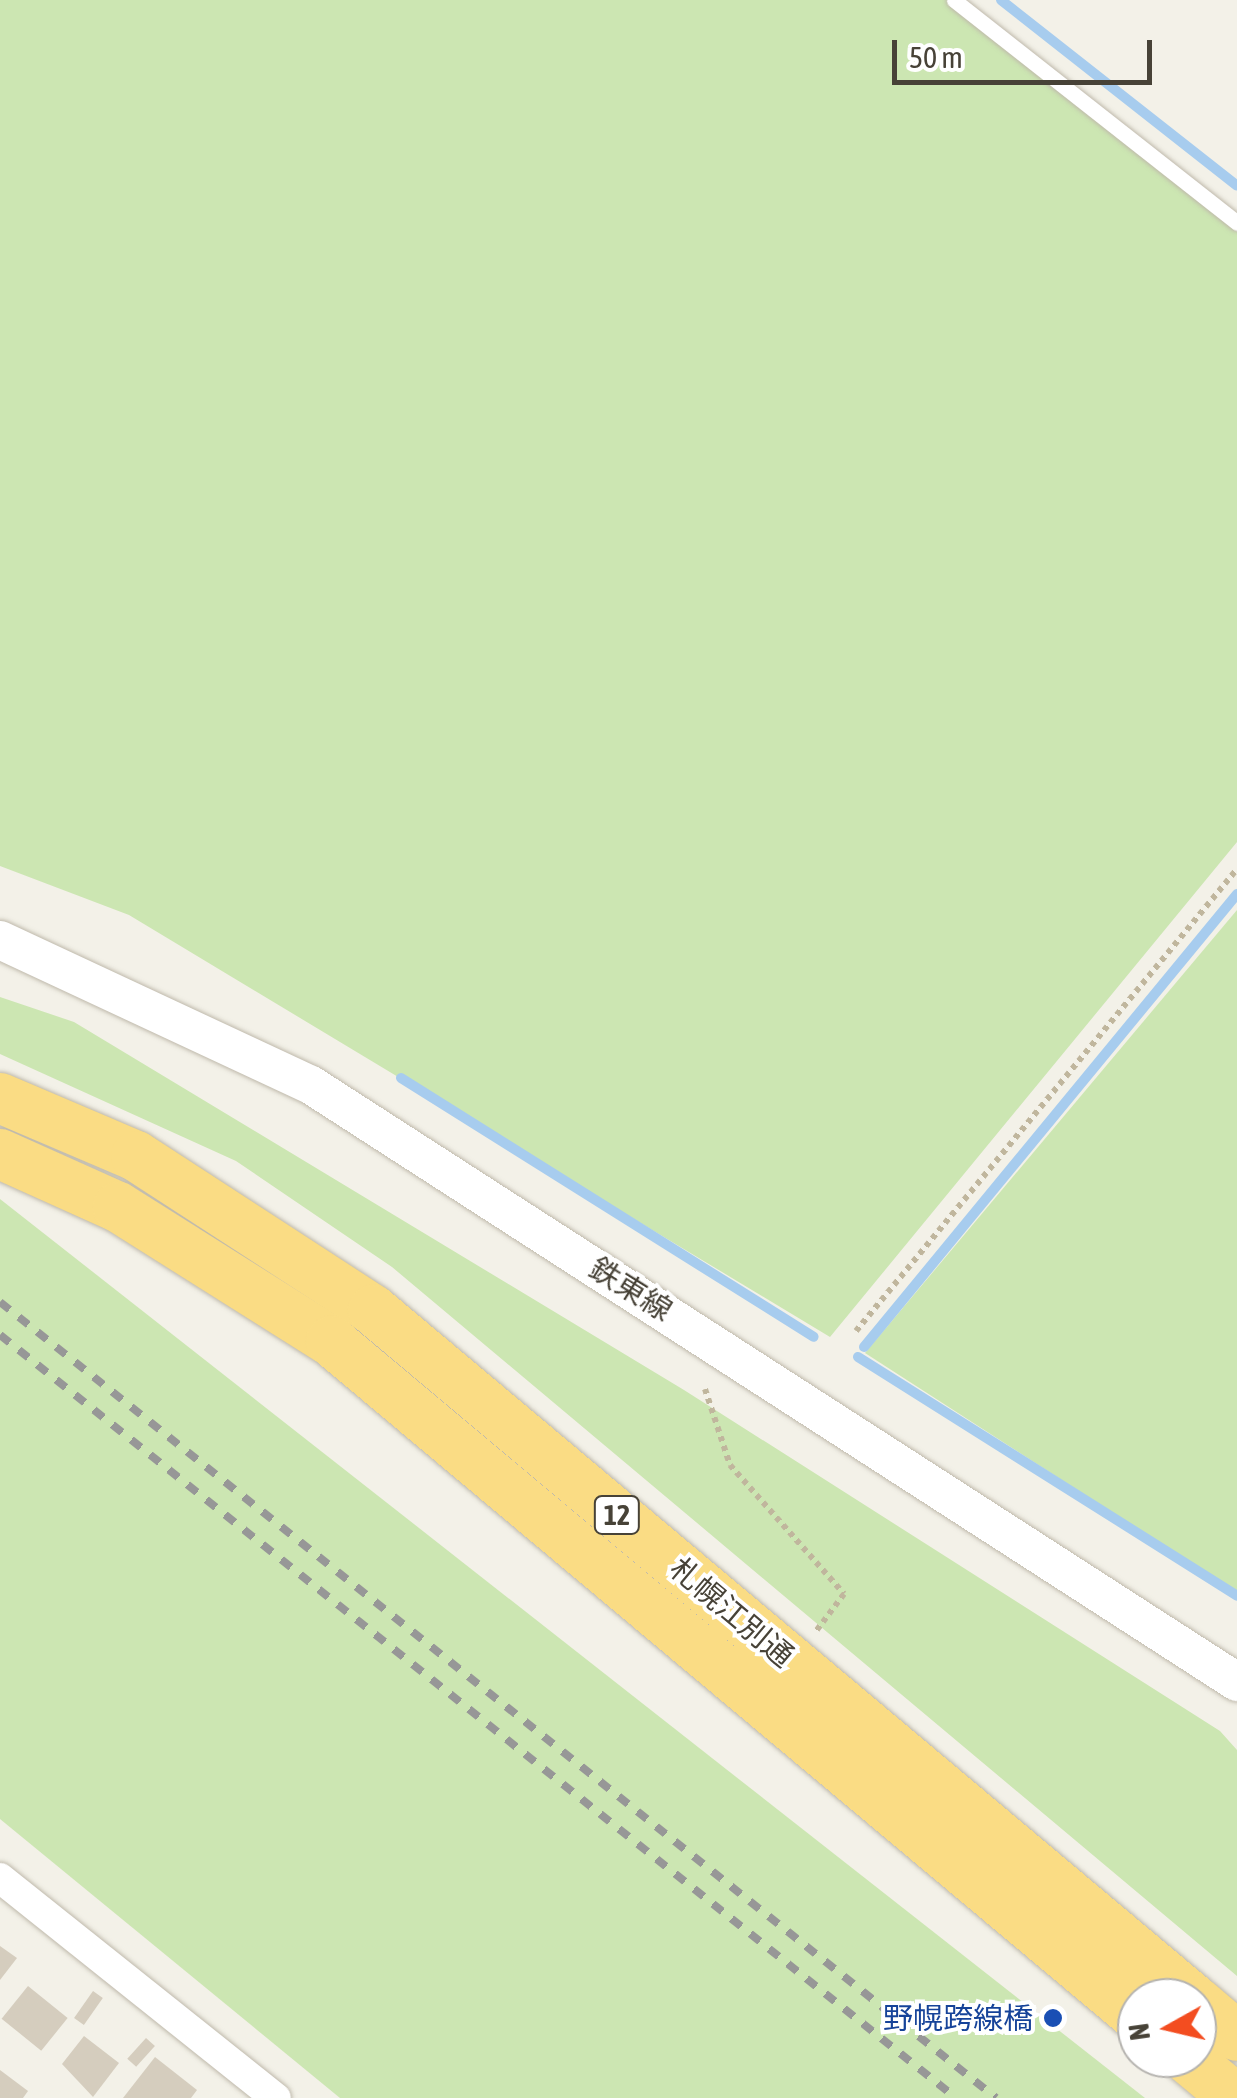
<!DOCTYPE html>
<html>
<head>
<meta charset="utf-8">
<style>
  body { margin:0 }
  #map { position:relative; width:1237px; height:2098px; overflow:hidden; background:#f3f1e8; font-family:"Asap Condensed","Noto Sans JP",sans-serif }
  div>[style] { position:absolute }
  .green>* { inset:0; background:#cce6b2 }
  .stream>* { height:10px; margin:-5px; padding:0 5px; transform-origin:5px; border-radius:5px; background:#a7ccee }
  .building>* { inset:0; background:#d5cdbe; transform-origin:0 0 }
  .path>* { height:6px; margin-top:-3px; transform-origin:0; background:repeating-linear-gradient(90deg,#c0b69d 0 5px,transparent 0 10px) }
  .roads { filter:drop-shadow(0 0 2px #bfb9ab) drop-shadow(0 0 2px #bfb9ab) }
  .service>* { height:15px; margin:-7.5px; padding:0 7.5px; transform-origin:7.5px; border-radius:7.5px; background:#fff }
  .minor>* { height:30px; margin:-15px; padding:0 15px; transform-origin:15px; border-radius:15px; background:#fff }
  .tertiary>* { height:38px; margin:-19px; padding:0 19px; transform-origin:19px; border-radius:19px; background:#fff }
  .trunk>* { height:50px; margin:-25px; padding:0 25px; transform-origin:25px; border-radius:25px; background:#fadc84 }
  .rail>* { height:8px; margin-top:-4px; transform-origin:0; background:repeating-linear-gradient(90deg,#979797 0 12px,transparent 0 24px) }
  .dots>* { width:28px; height:28px; translate:-50% -50%; box-sizing:border-box; border:5px solid #fff; border-radius:50% }
  span { translate:-50% -50%; white-space:nowrap; text-align:center; line-height:1.15; -webkit-text-stroke:8px #fff; paint-order:stroke }
  .shield-label span { padding:2px 8px; background:#fff; border:2px solid; border-radius:8px; -webkit-text-stroke-width:0 }
  .shield-label { font-size:28px; color:#474237; font-weight:700 }
  .street-label { font-size:30px; color:#474237 }
  .transit-label { font-size:30px; color:#164399 }
  .right { translate:-100% -50%; text-align:right }
  .north { position:absolute; left:1117px; top:1978px; width:100px; height:100px; box-sizing:border-box; background:#fff; border:2px solid #b5b3af; border-radius:50%; rotate:262deg; font-size:28px; font-weight:700; line-height:40px; text-align:center; color:#474237 }
  .north::after { content:''; display:block; margin:auto; width:35px; height:45px; background:#f34d20; clip-path:polygon(50% 0,100% 100%,50% 72%,0 100%) }
  .scale { position:absolute; left:892px; top:40px; width:260px; height:45px; box-sizing:border-box; border:5px solid #474237; border-top:0; padding-left:12px; font-size:30px; line-height:35px; white-space:nowrap; color:#474237; -webkit-text-stroke:8px #fff; paint-order:stroke }
</style>
</head>
<body>
<div id="map">
  <div class="green">
    <i style="clip-path:polygon(0 0,953px 0,1237px 232px,1237px 842px,830px 1337px,129px 915px,0 866px)"></i>
    <i style="clip-path:polygon(1237px 910px,1237px 1593px,865px 1353px)"></i>
    <i style="clip-path:polygon(0 997px,74px 1022px,684px 1390px,1220px 1731px,1237px 1750px,1237px 1976px,392px 1267px,236px 1161px,0 1054px)"></i>
    <i style="clip-path:polygon(0 1199px,1145px 2098px,340px 2098px,0 1819px)"></i>
  </div>
  <div class="stream">
    <i style="left:1001px;top:0;width:300px;rotate:38.2deg"></i>
    <i style="left:401px;top:1078px;width:487px;rotate:32.1deg"></i>
    <i style="left:864px;top:1347px;width:587px;rotate:-50.53deg"></i>
    <i style="left:858px;top:1357px;width:448px;rotate:32.2deg"></i>
  </div>
  <div class="building">
    <i style="clip-path:polygon(0 1946px,17px 1958px,0 1980px)"></i>
    <i style="left:28px;top:1986px;width:51px;height:42px;rotate:39deg"></i>
    <i style="left:93px;top:1991px;width:12px;height:33px;rotate:35deg"></i>
    <i style="clip-path:polygon(84px 2036px,119px 2063px,93px 2097px,62px 2064px)"></i>
    <i style="left:146px;top:2038px;width:12px;height:28px;rotate:42deg"></i>
    <i style="clip-path:polygon(155px 2057px,197px 2090px,191px 2098px,123px 2098px)"></i>
    <i style="clip-path:polygon(0 2070px,28px 2091px,23px 2098px,0 2098px)"></i>
  </div>
  <div class="path">
    <i style="left:856px;top:1331px;width:599px;rotate:-50.49deg"></i>
    <i style="left:705px;top:1389px;width:80px;rotate:71.8deg"></i>
    <i style="left:730px;top:1465px;width:172px;rotate:48.5deg"></i>
    <i style="left:844px;top:1594px;width:46px;rotate:127.1deg"></i>
  </div>
  <div class="roads">
    <div class="service">
      <i style="left:954px;top:0;width:360px;rotate:38.2deg"></i>
    </div>
    <div class="minor">
      <i style="left:0;top:1878px;width:353px;rotate:38.6deg"></i>
    </div>
    <div class="tertiary">
      <i style="left:0;top:940px;width:343px;rotate:25deg"></i>
      <i style="left:311px;top:1085px;width:1102px;rotate:32.81deg"></i>
    </div>
    <div class="trunk">
      <i style="left:0;top:1098px;width:148px;rotate:23.1deg"></i>
      <i style="left:136px;top:1156px;width:283px;rotate:33deg"></i>
      <i style="left:373px;top:1310px;width:1070px;rotate:40.03deg"></i>
      <i style="left:0;top:1154px;width:129px;rotate:24.2deg"></i>
      <i style="left:118px;top:1207px;width:252px;rotate:32.2deg"></i>
      <i style="left:331px;top:1341px;width:1051px;rotate:39.95deg"></i>
      <i style="left:1197px;top:2002px;width:52px;rotate:40.4deg"></i>
      <i style="left:1187px;top:2058px;width:62px;rotate:39.8deg"></i>
    </div>
  </div>
  <div class="rail">
    <i style="left:0;top:1302px;width:1275px;rotate:38.63deg"></i>
    <i style="left:0;top:1335px;width:1223px;rotate:38.59deg"></i>
  </div>
  <div class="dots">
    <i style="left:1053px;top:2018px;background:#1a4fb4"></i>
  </div>
  <div class="shield-label">
    <span style="left:617px;top:1515px">12</span>
  </div>
  <div class="street-label">
    <span style="left:631px;top:1289px;rotate:32deg">鉄東線</span>
    <span style="left:732px;top:1612px;rotate:40deg">札幌江別通</span>
  </div>
  <div class="transit-label">
    <span class="right" style="left:1033px;top:2018px">野幌跨線橋</span>
  </div>
  <div class="north">N</div>
  <div class="scale">50 m</div>
</div>
</body>
</html>
